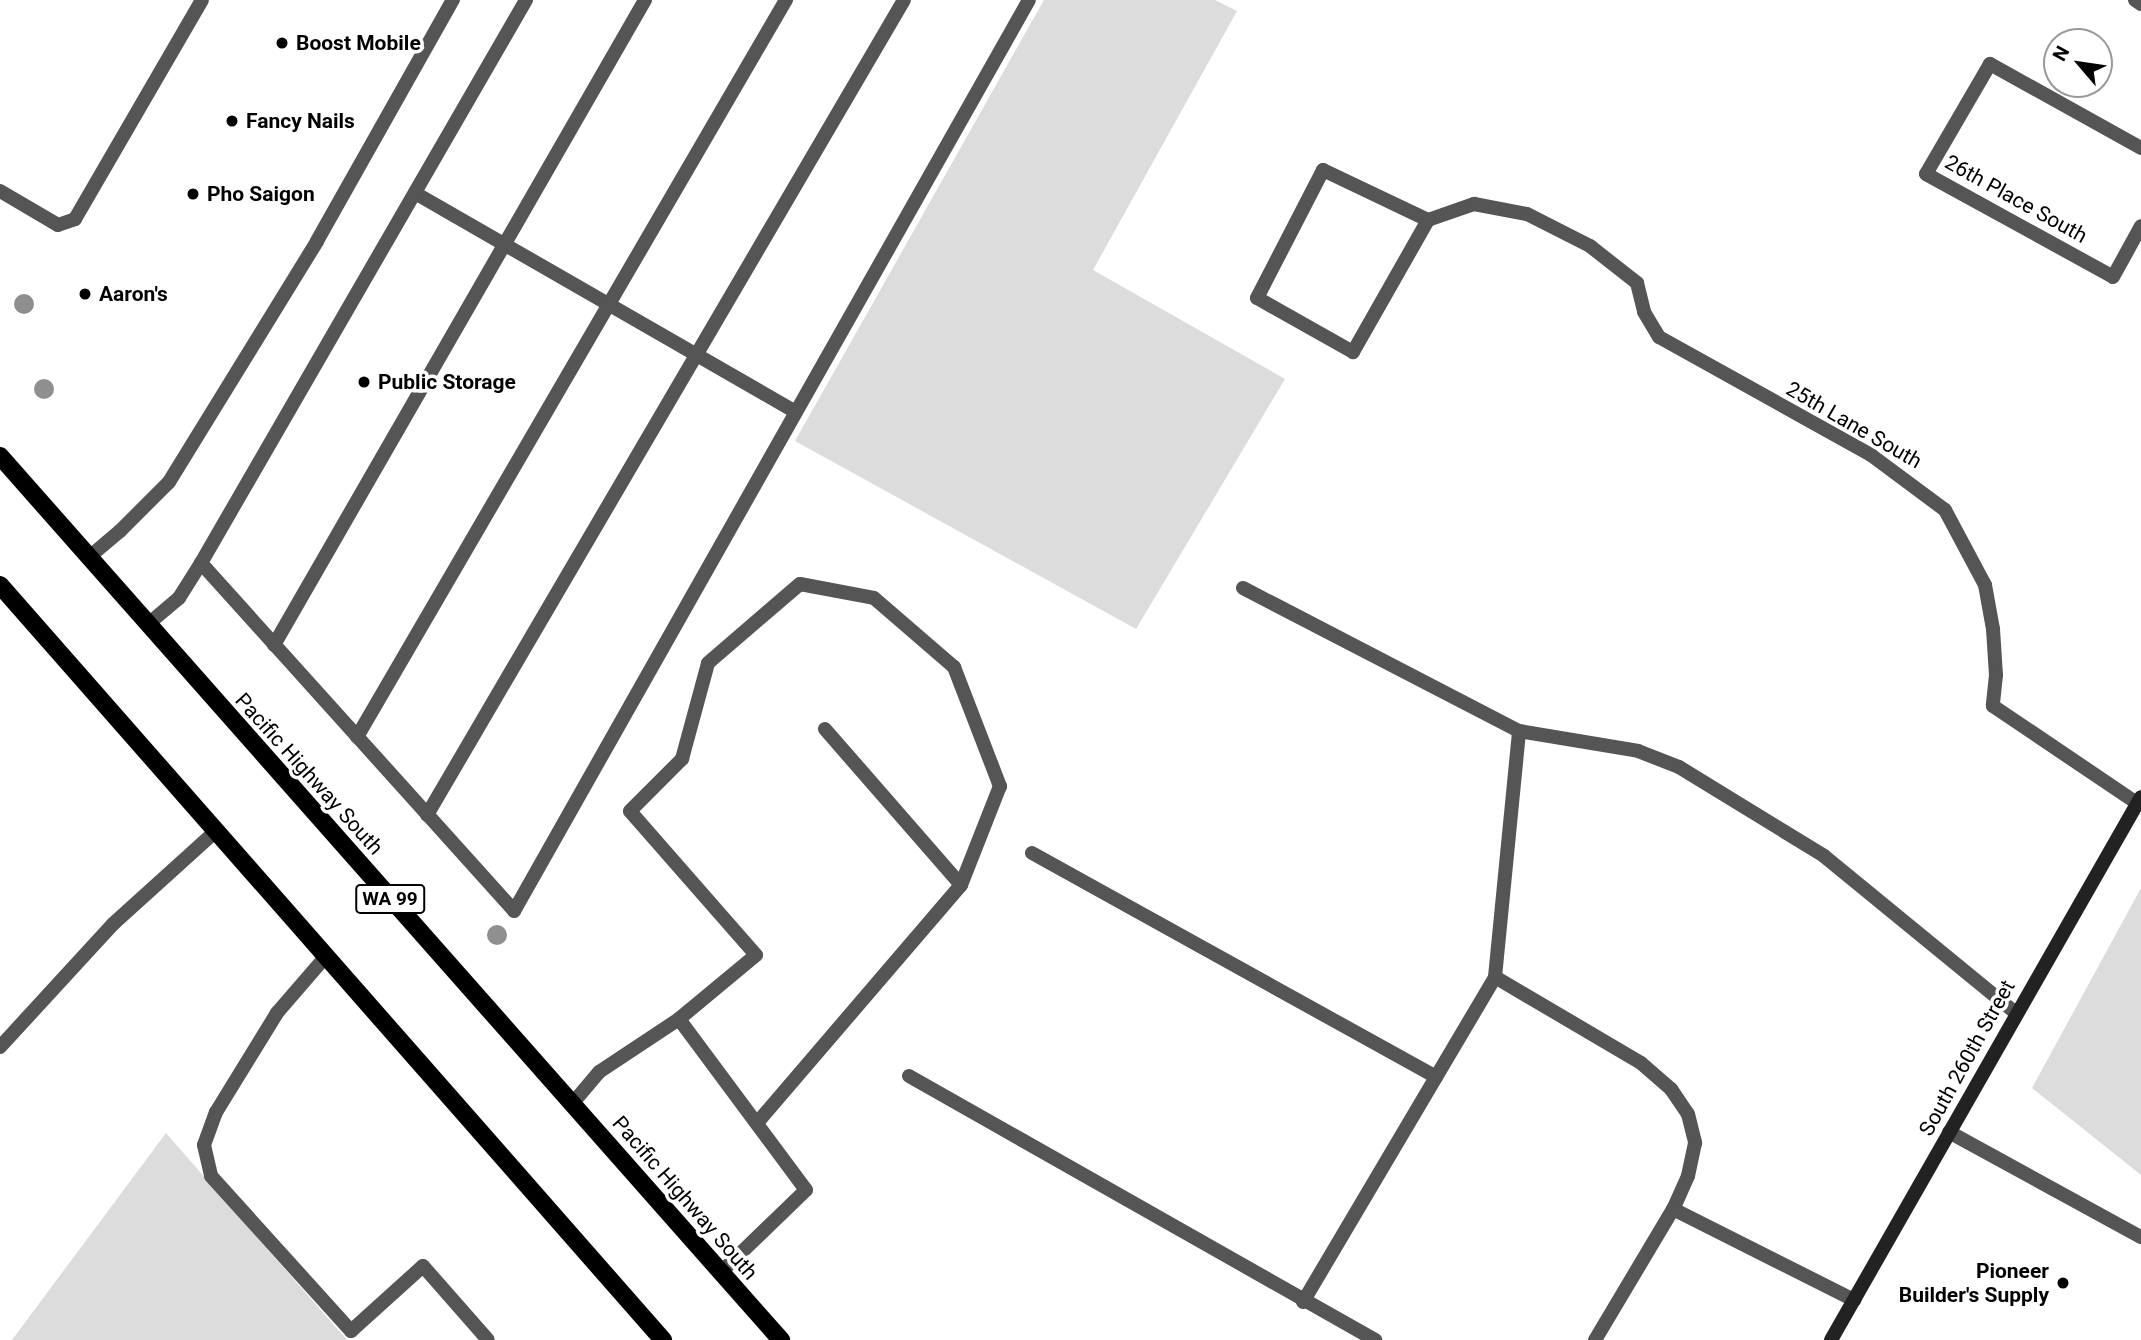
<!DOCTYPE html>
<html>
<head>
<meta charset="utf-8">
<style>
  body { margin:0 }
  #map { position:relative; width:2141px; height:1340px; overflow:hidden; background:#fff; font-family:Roboto,sans-serif }
  div>[style] { position:absolute }
  .green>* { inset:0; background:#dcdcdc }
  .lane>* { height:14px; margin:-7px; padding:0 7px; transform-origin:7px; border-radius:7px; background:#555 }
  .street>* { height:14px; margin:-7px; padding:0 7px; transform-origin:7px; border-radius:7px; background:#555 }
  .secondary>* { height:14px; margin:-7px; padding:0 7px; transform-origin:7px; border-radius:7px; background:#222 }
  .primary>* { height:18px; margin:-9px; padding:0 9px; transform-origin:9px; border-radius:9px; background:#000 }
  .trees>* { width:20px; height:20px; margin:-10px; border-radius:50%; background:#8f8f8f }
  .dots>* { width:19px; height:19px; translate:-50% -50%; box-sizing:border-box; border:4px solid #fff; border-radius:50% }
  span { translate:-50% -50%; white-space:nowrap; text-align:center; line-height:1.15; -webkit-text-stroke:7px #fff; paint-order:stroke }
  .shield-label span { padding:2px 5px; background:#fff; border:2px solid; border-radius:5px; -webkit-text-stroke-width:0 }
  .shield-label { font-size:19px; color:#000; font-weight:700 }
  .poi-label { font-size:21px; color:#000; font-weight:700 }
  .left { translate:0 -50%; text-align:left }
  .right { translate:-100% -50%; text-align:right }
  .street-label { font-size:21px; color:#000 }
  .north { position:absolute; left:2043px; top:28px; width:70px; height:70px; box-sizing:border-box; background:#fff; border:2px solid #999; border-radius:50%; rotate:299deg; font-size:19px; font-weight:700; line-height:28px; text-align:center; color:#000 }
  .north::after { content:''; display:block; margin:auto; width:24px; height:32px; background:#000; clip-path:polygon(50% 0,100% 100%,50% 72%,0 100%) }
</style>
</head>
<body>
<div id="map">
  <div class="green">
    <i style="clip-path:polygon(1044px 0,1215px 0,1237px 11px,1093px 270px,1285px 379px,1136px 629px,795px 441px)"></i>
    <i style="clip-path:polygon(2141px 888px,2141px 1175px,2032px 1088px)"></i>
    <i style="clip-path:polygon(166px 1133px,347px 1340px,12px 1340px)"></i>
  </div>
  <div class="lane">
    <i style="left:0;top:191px;width:67px;rotate:30.4deg"></i>
    <i style="left:58px;top:225px;width:18px;rotate:-19deg"></i>
    <i style="left:75px;top:219px;width:253px;rotate:-59.9deg"></i>
    <i style="left:415px;top:193px;width:439px;rotate:29.9deg"></i>
    <i style="left:88px;top:558px;width:42px;rotate:-40.2deg"></i>
    <i style="left:120px;top:531px;width:69px;rotate:-45deg"></i>
    <i style="left:169px;top:482px;width:283px;rotate:-58.4deg"></i>
    <i style="left:317px;top:241px;width:277px;rotate:-60.6deg"></i>
    <i style="left:201px;top:563px;width:468px;rotate:48deg"></i>
    <i style="left:514px;top:911px;width:1046px;rotate:-60.52deg"></i>
    <i style="left:147px;top:625px;width:42px;rotate:-40.2deg"></i>
    <i style="left:179px;top:598px;width:41px;rotate:-57.8deg"></i>
    <i style="left:201px;top:563px;width:650px;rotate:-60deg"></i>
    <i style="left:274px;top:645px;width:744px;rotate:-60.09deg"></i>
    <i style="left:357px;top:737px;width:853px;rotate:-59.8deg"></i>
    <i style="left:427px;top:815px;width:944px;rotate:-59.66deg"></i>
    <i style="left:1032px;top:853px;width:462px;rotate:29deg"></i>
    <i style="left:327px;top:955px;width:77px;rotate:130.8deg"></i>
    <i style="left:277px;top:1013px;width:116px;rotate:121.6deg"></i>
    <i style="left:216px;top:1112px;width:35px;rotate:110deg"></i>
    <i style="left:204px;top:1145px;width:32px;rotate:77deg"></i>
    <i style="left:211px;top:1176px;width:209px;rotate:47.9deg"></i>
    <i style="left:351px;top:1331px;width:97px;rotate:-42.1deg"></i>
    <i style="left:423px;top:1266px;width:98px;rotate:48.7deg"></i>
    <i style="left:1495px;top:977px;width:169px;rotate:30.5deg"></i>
    <i style="left:1641px;top:1063px;width:40px;rotate:41deg"></i>
    <i style="left:1671px;top:1089px;width:30px;rotate:56deg"></i>
    <i style="left:1688px;top:1114px;width:30px;rotate:76deg"></i>
    <i style="left:1695px;top:1143px;width:34px;rotate:102deg"></i>
    <i style="left:1688px;top:1176px;width:36px;rotate:114deg"></i>
    <i style="left:679px;top:1019px;width:100px;rotate:-39.7deg"></i>
    <i style="left:756px;top:955px;width:191px;rotate:-131.2deg"></i>
    <i style="left:630px;top:811px;width:74px;rotate:-45deg"></i>
    <i style="left:682px;top:759px;width:99px;rotate:-74.8deg"></i>
    <i style="left:708px;top:663px;width:121px;rotate:-40.7deg"></i>
    <i style="left:800px;top:584px;width:75px;rotate:10.7deg"></i>
    <i style="left:874px;top:598px;width:106px;rotate:40.8deg"></i>
    <i style="left:954px;top:667px;width:128px;rotate:68.9deg"></i>
    <i style="left:1000px;top:786px;width:106px;rotate:111.5deg"></i>
    <i style="left:0;top:1047px;width:167px;rotate:-47.4deg"></i>
    <i style="left:113px;top:924px;width:139px;rotate:-42.1deg"></i>
    <i style="left:909px;top:1076px;width:536px;rotate:29.53deg"></i>
    <i style="left:572px;top:1104px;width:42px;rotate:-49.8deg"></i>
    <i style="left:599px;top:1072px;width:96px;rotate:-33.5deg"></i>
    <i style="left:679px;top:1019px;width:213px;rotate:53.4deg"></i>
    <i style="left:806px;top:1190px;width:118px;rotate:136deg"></i>
    <i style="left:757px;top:1123px;width:313px;rotate:-49.4deg"></i>
    <i style="left:961px;top:885px;width:207px;rotate:-131.1deg"></i>
    <i style="left:1303px;top:1302px;width:377px;rotate:-59.4deg"></i>
    <i style="left:1495px;top:977px;width:247px;rotate:-84.4deg"></i>
    <i style="left:1595px;top:1340px;width:152px;rotate:-59.2deg"></i>
    <i style="left:1673px;top:1209px;width:203px;rotate:26.7deg"></i>
  </div>
  <div class="street">
    <i style="left:2135px;top:0;width:7px;rotate:34deg"></i>
    <i style="left:2141px;top:148px;width:173px;rotate:-150.9deg"></i>
    <i style="left:1990px;top:64px;width:127px;rotate:120.2deg"></i>
    <i style="left:1926px;top:174px;width:213px;rotate:28.8deg"></i>
    <i style="left:2113px;top:277px;width:58px;rotate:-61.2deg"></i>
    <i style="left:1428px;top:220px;width:152px;rotate:119.6deg"></i>
    <i style="left:1353px;top:352px;width:110px;rotate:-150.6deg"></i>
    <i style="left:1257px;top:298px;width:144px;rotate:-62.7deg"></i>
    <i style="left:1323px;top:170px;width:116px;rotate:25.5deg"></i>
    <i style="left:1428px;top:220px;width:49px;rotate:-19.2deg"></i>
    <i style="left:1474px;top:204px;width:54px;rotate:10.7deg"></i>
    <i style="left:1527px;top:214px;width:71px;rotate:26.9deg"></i>
    <i style="left:1590px;top:246px;width:60px;rotate:38.2deg"></i>
    <i style="left:1637px;top:283px;width:30px;rotate:76deg"></i>
    <i style="left:1644px;top:312px;width:29px;rotate:59deg"></i>
    <i style="left:1659px;top:337px;width:243px;rotate:29.1deg"></i>
    <i style="left:1871px;top:455px;width:92px;rotate:36.6deg"></i>
    <i style="left:1945px;top:510px;width:85px;rotate:61.9deg"></i>
    <i style="left:1985px;top:585px;width:45px;rotate:79.7deg"></i>
    <i style="left:1993px;top:629px;width:46px;rotate:86.3deg"></i>
    <i style="left:1996px;top:675px;width:31px;rotate:96deg"></i>
    <i style="left:1993px;top:706px;width:174px;rotate:34deg"></i>
    <i style="left:1243px;top:588px;width:311px;rotate:27.4deg"></i>
    <i style="left:1519px;top:731px;width:121px;rotate:9.5deg"></i>
    <i style="left:1638px;top:751px;width:44px;rotate:21.3deg"></i>
    <i style="left:1679px;top:767px;width:170px;rotate:31.5deg"></i>
    <i style="left:1824px;top:856px;width:248px;rotate:39.3deg"></i>
    <i style="left:1949px;top:1132px;width:219px;rotate:28.7deg"></i>
  </div>
  <div class="secondary">
    <i style="left:1831px;top:1340px;width:625px;rotate:-60.28deg"></i>
  </div>
  <div class="primary">
    <i style="left:0;top:456px;width:1180px;rotate:48.54deg"></i>
    <i style="left:0;top:585px;width:1005px;rotate:48.71deg"></i>
  </div>
  <div class="trees">
    <i style="left:24px;top:304px"></i>
    <i style="left:44px;top:389px"></i>
    <i style="left:497px;top:935px"></i>
  </div>
  <div class="dots">
    <i style="left:282px;top:43px;background:#000"></i>
    <i style="left:232px;top:121px;background:#000"></i>
    <i style="left:193px;top:194px;background:#000"></i>
    <i style="left:85px;top:294px;background:#000"></i>
    <i style="left:364px;top:382px;background:#000"></i>
    <i style="left:2063px;top:1283px;background:#000"></i>
  </div>
  <div class="shield-label">
    <span style="left:390px;top:899px">WA 99</span>
  </div>
  <div class="poi-label">
    <span class="left" style="left:296px;top:43px">Boost Mobile</span>
    <span class="left" style="left:246px;top:121px">Fancy Nails</span>
    <span class="left" style="left:207px;top:194px">Pho Saigon</span>
    <span class="left" style="left:99px;top:294px">Aaron's</span>
    <span class="left" style="left:378px;top:382px">Public Storage</span>
    <span class="right" style="left:2049px;top:1283px">Pioneer<br>Builder's Supply</span>
  </div>
  <div class="street-label">
    <span style="left:2016px;top:199px;rotate:29deg">26th Place South</span>
    <span style="left:1854px;top:425px;rotate:30deg">25th Lane South</span>
    <span style="left:309px;top:774px;rotate:48deg">Pacific Highway South</span>
    <span style="left:1967px;top:1058px;rotate:-61deg">South 260th Street</span>
    <span style="left:685px;top:1198px;rotate:49deg">Pacific Highway South</span>
  </div>
  <div class="north">N</div>
</div>
</body>
</html>
